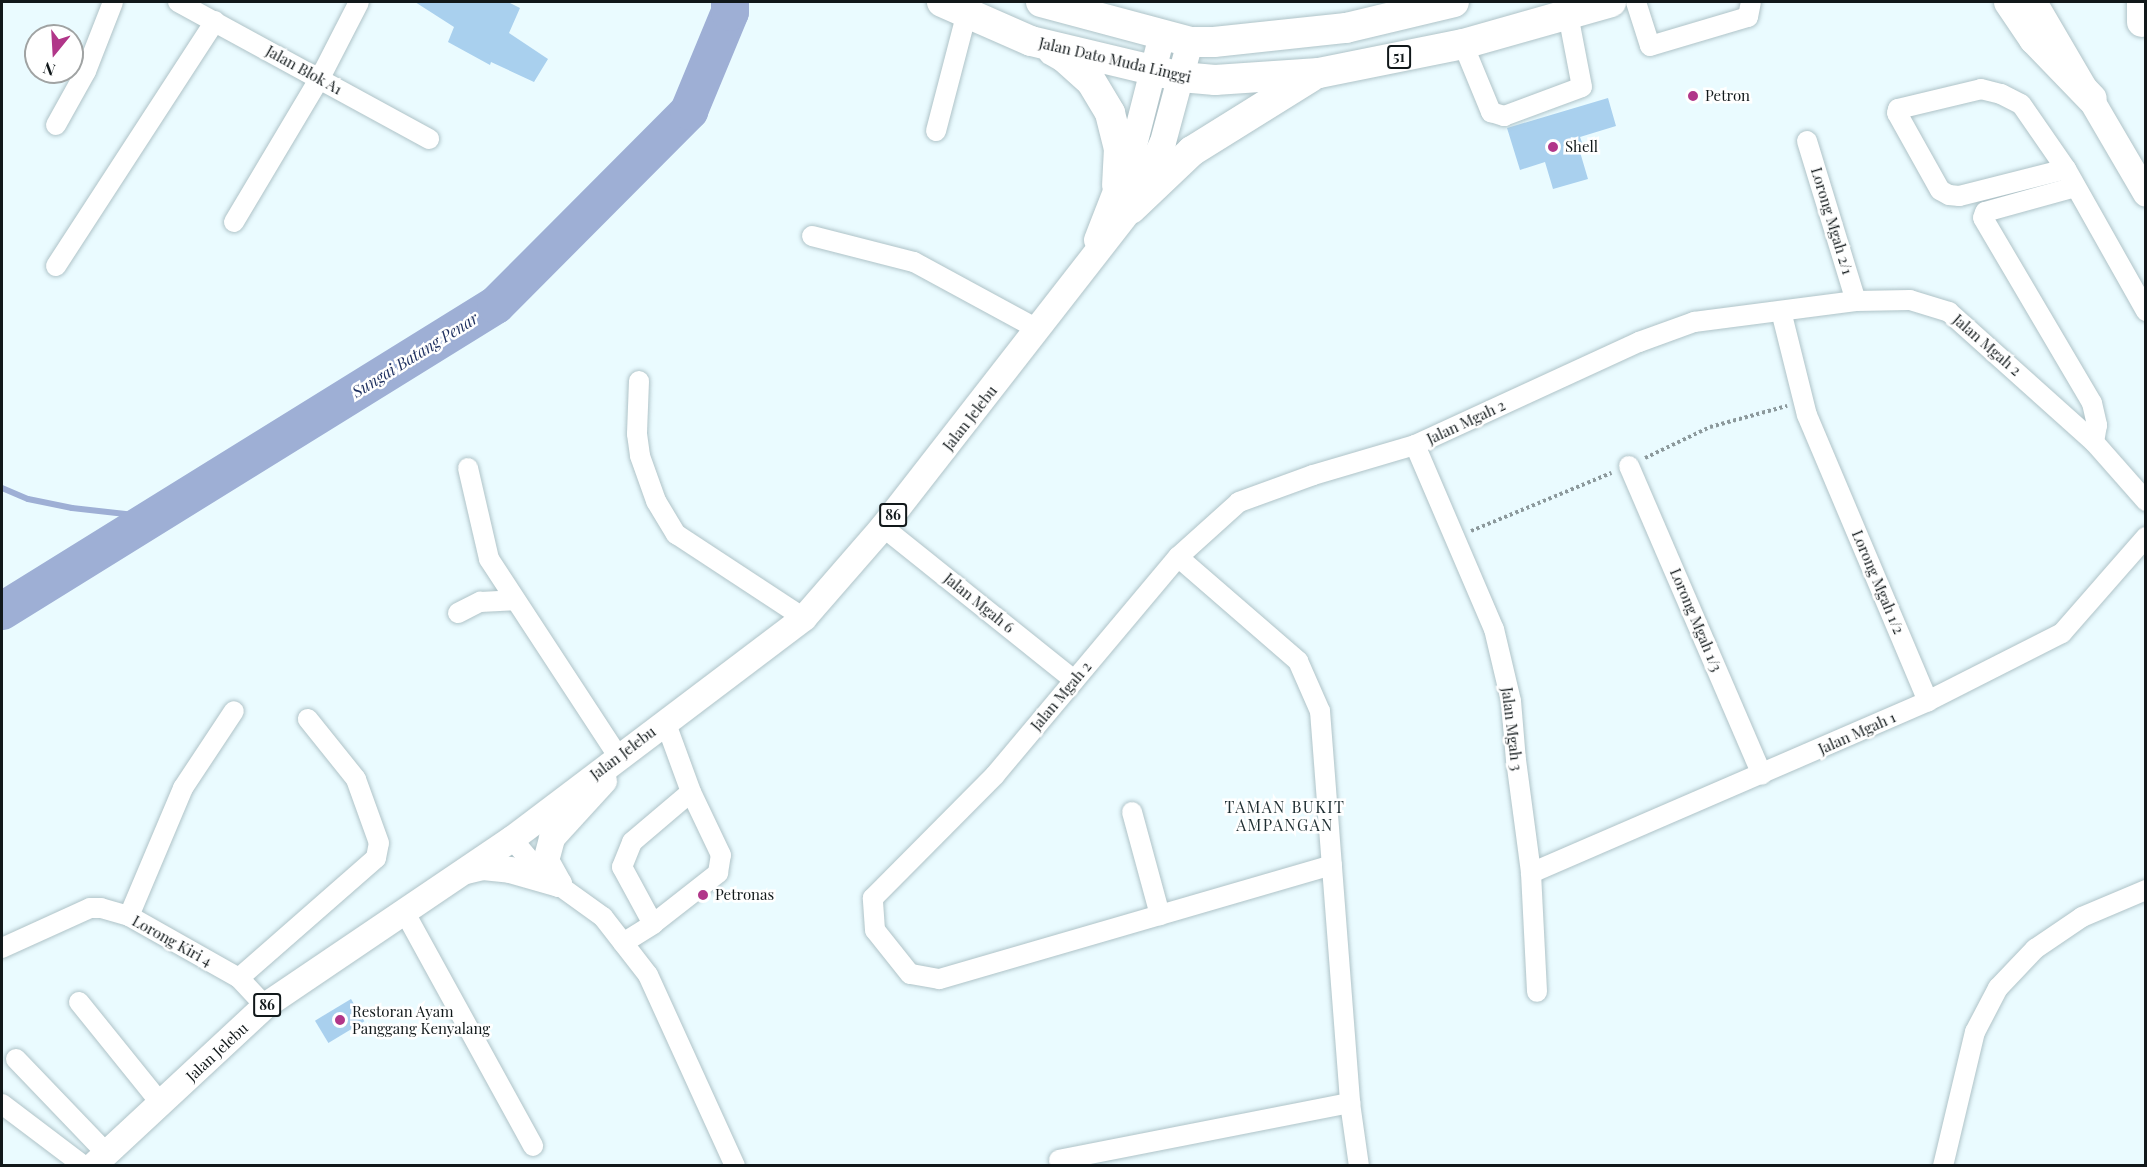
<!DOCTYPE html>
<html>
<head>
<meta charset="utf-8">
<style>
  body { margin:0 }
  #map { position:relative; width:2147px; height:1167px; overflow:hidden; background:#eafbff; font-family:"Playfair Display",serif }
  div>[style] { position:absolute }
  .stream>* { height:6px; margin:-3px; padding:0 3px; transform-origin:3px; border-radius:3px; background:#9eafd5 }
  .river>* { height:38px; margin:-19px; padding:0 19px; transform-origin:19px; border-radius:19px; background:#9eafd5 }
  .building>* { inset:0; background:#a9d0ee; transform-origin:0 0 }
  .path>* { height:4px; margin-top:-2px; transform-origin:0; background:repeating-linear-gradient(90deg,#8c999c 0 3px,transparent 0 6px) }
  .roads { filter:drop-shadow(0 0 2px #afc3c8) drop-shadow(0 0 2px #afc3c8) }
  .minor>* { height:20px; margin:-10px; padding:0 10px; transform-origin:10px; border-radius:10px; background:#fff }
  .major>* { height:26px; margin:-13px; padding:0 13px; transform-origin:13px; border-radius:13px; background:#fff }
  .highway>* { height:30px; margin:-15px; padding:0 15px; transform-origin:15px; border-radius:15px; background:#fff }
  .dots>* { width:16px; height:16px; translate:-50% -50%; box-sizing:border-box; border:3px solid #fff; border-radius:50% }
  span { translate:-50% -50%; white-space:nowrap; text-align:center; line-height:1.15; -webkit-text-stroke:5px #fff; paint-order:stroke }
  .shield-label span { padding:2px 4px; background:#fff; border:2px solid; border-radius:4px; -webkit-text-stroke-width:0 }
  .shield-label { font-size:14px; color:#11181a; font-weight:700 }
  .street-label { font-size:15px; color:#11181a }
  .poi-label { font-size:15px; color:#11181a }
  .left { translate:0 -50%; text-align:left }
  .water-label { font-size:16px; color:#1c2e5e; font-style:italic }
  .neighbourhood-label { font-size:16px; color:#1d2d31; letter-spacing:1.5px }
  .frame { position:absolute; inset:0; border:3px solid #11181a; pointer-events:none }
  .north { position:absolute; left:24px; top:24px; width:60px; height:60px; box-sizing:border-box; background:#fff; border:2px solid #a0a3a3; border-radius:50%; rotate:198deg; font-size:16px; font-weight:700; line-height:24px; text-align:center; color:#11181a }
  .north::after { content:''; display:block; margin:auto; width:21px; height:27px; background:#b13689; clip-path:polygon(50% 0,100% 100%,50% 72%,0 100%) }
</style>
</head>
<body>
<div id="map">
  <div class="stream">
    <i style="left:2px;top:488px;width:28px;rotate:23deg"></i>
    <i style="left:28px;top:499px;width:45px;rotate:11.6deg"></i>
    <i style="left:72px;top:508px;width:81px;rotate:6.4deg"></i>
  </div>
  <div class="river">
    <i style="left:2px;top:611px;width:581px;rotate:-31.78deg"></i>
    <i style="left:496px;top:305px;width:274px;rotate:-45.1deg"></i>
    <i style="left:689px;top:111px;width:107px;rotate:-67.5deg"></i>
    <i style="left:730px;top:12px;width:10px;rotate:-90deg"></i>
  </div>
  <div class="building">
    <i style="clip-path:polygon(415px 2px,508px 2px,520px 8px,509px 33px,548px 59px,534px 82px,491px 62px,490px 65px,448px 42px,454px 27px)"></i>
    <i style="clip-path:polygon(1608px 98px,1616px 126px,1580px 137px,1585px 151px,1580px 152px,1588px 179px,1553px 189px,1545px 162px,1520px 170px,1507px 128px)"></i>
    <i style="left:351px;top:999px;width:26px;height:42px;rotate:59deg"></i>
  </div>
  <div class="path">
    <i style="left:1645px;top:458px;width:72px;rotate:-25.5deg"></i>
    <i style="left:1710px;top:427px;width:80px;rotate:-15.3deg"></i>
    <i style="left:1471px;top:531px;width:152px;rotate:-22.5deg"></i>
  </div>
  <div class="roads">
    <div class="minor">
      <i style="left:178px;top:2px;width:286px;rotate:28.6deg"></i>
      <i style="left:1636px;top:2px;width:46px;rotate:72.3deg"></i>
      <i style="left:1650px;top:46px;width:102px;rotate:-16.5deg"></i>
      <i style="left:1748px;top:17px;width:15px;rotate:-79deg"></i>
      <i style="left:1463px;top:44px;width:74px;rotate:67.6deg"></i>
      <i style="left:1491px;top:112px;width:14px;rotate:17deg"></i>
      <i style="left:1504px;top:116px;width:83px;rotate:-20.4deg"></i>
      <i style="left:1582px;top:87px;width:74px;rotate:-100.9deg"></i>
      <i style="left:56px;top:125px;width:62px;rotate:-60.9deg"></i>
      <i style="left:86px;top:71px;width:74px;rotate:-68.6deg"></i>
      <i style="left:936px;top:131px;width:123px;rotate:-75.4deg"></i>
      <i style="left:1807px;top:141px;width:167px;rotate:73deg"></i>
      <i style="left:2066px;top:169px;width:110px;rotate:165.8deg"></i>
      <i style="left:1959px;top:196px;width:10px;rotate:-174deg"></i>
      <i style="left:1949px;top:195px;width:10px;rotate:-151deg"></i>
      <i style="left:1940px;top:190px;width:88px;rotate:-119.2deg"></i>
      <i style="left:1897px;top:113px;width:4px;rotate:-76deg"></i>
      <i style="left:1898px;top:109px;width:85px;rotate:-13.5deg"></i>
      <i style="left:1981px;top:89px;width:21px;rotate:14deg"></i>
      <i style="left:2001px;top:94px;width:22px;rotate:27deg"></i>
      <i style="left:2021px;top:104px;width:79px;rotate:55.3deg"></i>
      <i style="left:2066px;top:169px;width:163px;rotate:60.6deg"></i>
      <i style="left:2075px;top:187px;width:93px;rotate:164.5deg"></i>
      <i style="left:1985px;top:212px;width:6px;rotate:108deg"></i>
      <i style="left:1983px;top:218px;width:215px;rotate:59.5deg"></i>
      <i style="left:2092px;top:403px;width:23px;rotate:77deg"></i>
      <i style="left:2097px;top:425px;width:17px;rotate:100deg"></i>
      <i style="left:234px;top:222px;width:168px;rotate:-59.2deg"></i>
      <i style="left:320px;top:78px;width:85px;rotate:-62.8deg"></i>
      <i style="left:812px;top:236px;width:105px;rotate:14.3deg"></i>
      <i style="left:914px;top:262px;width:142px;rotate:28.5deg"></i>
      <i style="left:56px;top:266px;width:292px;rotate:-57deg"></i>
      <i style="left:1781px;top:311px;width:107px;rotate:76deg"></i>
      <i style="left:1807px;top:415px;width:311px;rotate:67.1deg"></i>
      <i style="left:639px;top:381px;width:53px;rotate:92.2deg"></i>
      <i style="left:637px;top:434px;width:22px;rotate:82deg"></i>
      <i style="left:640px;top:456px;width:48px;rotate:70.4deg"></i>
      <i style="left:656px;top:501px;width:39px;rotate:59deg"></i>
      <i style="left:676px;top:534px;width:153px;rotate:33.3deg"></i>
      <i style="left:1415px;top:445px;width:200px;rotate:66.8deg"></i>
      <i style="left:1494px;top:629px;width:74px;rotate:76.7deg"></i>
      <i style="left:1511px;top:701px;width:59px;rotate:85.2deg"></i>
      <i style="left:1516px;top:760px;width:114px;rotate:82.4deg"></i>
      <i style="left:1531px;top:873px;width:119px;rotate:87.1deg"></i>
      <i style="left:1629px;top:466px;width:336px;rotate:66.7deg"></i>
      <i style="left:468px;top:468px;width:93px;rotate:77deg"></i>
      <i style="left:489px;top:559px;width:235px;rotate:56.8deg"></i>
      <i style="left:883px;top:527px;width:245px;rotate:38.7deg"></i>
      <i style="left:1178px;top:557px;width:159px;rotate:40.9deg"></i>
      <i style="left:1298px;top:661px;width:55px;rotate:66.3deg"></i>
      <i style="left:1320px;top:711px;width:393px;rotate:85.6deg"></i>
      <i style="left:1350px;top:1103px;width:64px;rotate:81.9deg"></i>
      <i style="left:458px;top:613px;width:25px;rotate:-27deg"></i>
      <i style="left:480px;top:602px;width:34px;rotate:-3deg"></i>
      <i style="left:1132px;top:812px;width:107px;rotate:74.8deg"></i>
      <i style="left:512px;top:839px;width:42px;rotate:49.8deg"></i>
      <i style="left:539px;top:871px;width:79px;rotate:35.7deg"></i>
      <i style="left:603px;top:917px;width:73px;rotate:52.2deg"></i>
      <i style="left:648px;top:975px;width:210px;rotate:65.5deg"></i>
      <i style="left:1332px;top:865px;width:409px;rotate:163.8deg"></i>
      <i style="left:939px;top:979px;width:29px;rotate:-170deg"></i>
      <i style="left:910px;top:974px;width:56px;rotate:-128.5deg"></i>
      <i style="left:875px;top:930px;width:32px;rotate:-94deg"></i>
      <i style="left:873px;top:898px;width:173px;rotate:-45.2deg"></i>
      <i style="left:995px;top:775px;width:285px;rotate:-50deg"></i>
      <i style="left:1178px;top:557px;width:82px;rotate:-42deg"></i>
      <i style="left:1239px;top:502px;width:79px;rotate:-20deg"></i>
      <i style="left:1313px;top:475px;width:106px;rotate:-16.4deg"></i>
      <i style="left:1415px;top:445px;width:247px;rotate:-24.7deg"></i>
      <i style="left:1639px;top:342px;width:59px;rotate:-20deg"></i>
      <i style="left:1694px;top:322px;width:163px;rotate:-7.4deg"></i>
      <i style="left:1856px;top:301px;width:54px;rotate:-1.1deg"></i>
      <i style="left:1910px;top:300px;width:41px;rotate:17.1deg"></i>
      <i style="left:1949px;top:312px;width:195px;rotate:41.9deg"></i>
      <i style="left:2094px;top:442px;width:79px;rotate:48.6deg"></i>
      <i style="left:1531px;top:873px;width:433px;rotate:-23.4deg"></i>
      <i style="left:1928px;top:701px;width:150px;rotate:-26.9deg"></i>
      <i style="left:2062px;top:633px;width:128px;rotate:-48.8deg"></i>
      <i style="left:404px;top:911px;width:268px;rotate:61.2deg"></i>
      <i style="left:129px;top:916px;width:139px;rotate:-67.1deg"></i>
      <i style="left:183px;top:788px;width:92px;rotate:-56.5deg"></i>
      <i style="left:653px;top:924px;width:65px;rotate:-118.5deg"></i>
      <i style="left:622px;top:867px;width:27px;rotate:-68deg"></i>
      <i style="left:632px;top:842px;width:77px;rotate:-40.3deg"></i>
      <i style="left:623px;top:943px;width:36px;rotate:-32deg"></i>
      <i style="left:653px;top:924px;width:83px;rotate:-38.1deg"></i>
      <i style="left:718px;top:873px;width:18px;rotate:-81deg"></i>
      <i style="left:721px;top:855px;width:70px;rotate:-115.5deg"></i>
      <i style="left:691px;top:792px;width:76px;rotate:-110.1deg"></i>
      <i style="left:2px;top:948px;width:97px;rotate:-24.4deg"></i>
      <i style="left:90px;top:908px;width:11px"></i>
      <i style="left:101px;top:908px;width:29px;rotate:16deg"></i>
      <i style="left:129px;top:916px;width:126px;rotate:29.4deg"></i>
      <i style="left:239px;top:978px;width:38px;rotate:47deg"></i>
      <i style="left:239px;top:978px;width:182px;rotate:-41.2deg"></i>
      <i style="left:376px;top:858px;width:15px;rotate:-79deg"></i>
      <i style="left:379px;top:843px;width:68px;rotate:-109.8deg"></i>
      <i style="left:356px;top:779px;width:77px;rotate:-128.7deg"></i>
      <i style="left:79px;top:1002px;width:132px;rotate:51.1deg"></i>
      <i style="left:16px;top:1059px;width:132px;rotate:46.2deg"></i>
      <i style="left:2px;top:1104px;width:103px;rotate:37.1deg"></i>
      <i style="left:1059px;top:1160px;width:297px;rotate:-11.1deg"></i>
      <i style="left:1943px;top:1166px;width:138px;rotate:-76.6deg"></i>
      <i style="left:1975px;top:1032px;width:50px;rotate:-62.4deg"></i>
      <i style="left:1998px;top:988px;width:54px;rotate:-46.5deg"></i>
      <i style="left:2035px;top:949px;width:57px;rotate:-34.2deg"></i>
      <i style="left:2082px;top:917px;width:69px;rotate:-22.9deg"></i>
    </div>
    <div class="major">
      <i style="left:2034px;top:2px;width:222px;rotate:59.7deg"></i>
      <i style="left:1097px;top:240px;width:102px;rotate:-68.7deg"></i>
      <i style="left:1134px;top:145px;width:114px;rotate:-75.7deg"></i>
      <i style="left:466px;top:871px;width:17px;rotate:-13deg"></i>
      <i style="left:483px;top:867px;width:27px;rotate:6deg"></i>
      <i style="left:510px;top:870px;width:51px;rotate:15.9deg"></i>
      <i style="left:559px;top:884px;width:26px;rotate:-119deg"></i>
      <i style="left:546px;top:861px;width:24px;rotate:-75deg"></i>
      <i style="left:552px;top:838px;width:77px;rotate:-47.6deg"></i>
      <i style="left:93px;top:1166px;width:235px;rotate:-42.9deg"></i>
      <i style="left:265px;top:1006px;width:298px;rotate:-34.1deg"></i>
      <i style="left:512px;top:839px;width:366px;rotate:-37.1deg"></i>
      <i style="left:804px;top:618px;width:121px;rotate:-49deg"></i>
      <i style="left:883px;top:527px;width:403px;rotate:-52.1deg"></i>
      <i style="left:1131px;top:209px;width:74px;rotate:-64.5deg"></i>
      <i style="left:1163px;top:142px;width:104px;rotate:-74.9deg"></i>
    </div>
    <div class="highway">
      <i style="left:942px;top:2px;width:97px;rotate:23.7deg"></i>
      <i style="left:1031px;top:41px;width:154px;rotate:13.5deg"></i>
      <i style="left:1181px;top:77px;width:34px;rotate:5deg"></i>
      <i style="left:1215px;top:80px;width:104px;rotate:-3.9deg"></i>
      <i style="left:1319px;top:73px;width:147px;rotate:-11.4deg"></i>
      <i style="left:1463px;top:44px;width:154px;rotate:-15.8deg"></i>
      <i style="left:1041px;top:2px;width:154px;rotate:15deg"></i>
      <i style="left:1190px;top:42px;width:24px"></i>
      <i style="left:1214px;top:42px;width:133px;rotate:-6.1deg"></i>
      <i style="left:1346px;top:28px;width:111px;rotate:-13.5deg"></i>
      <i style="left:2009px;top:2px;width:45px;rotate:56deg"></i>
      <i style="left:2034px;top:39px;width:83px;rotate:46deg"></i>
      <i style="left:2142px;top:2px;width:20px;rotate:90deg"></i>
      <i style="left:1053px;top:51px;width:13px;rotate:29deg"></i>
      <i style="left:1064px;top:57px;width:36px;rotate:42deg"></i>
      <i style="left:1091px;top:81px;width:37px;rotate:59deg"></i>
      <i style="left:1110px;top:113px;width:36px;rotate:76deg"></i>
      <i style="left:1119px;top:148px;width:37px;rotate:93deg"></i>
      <i style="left:1131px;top:209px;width:84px;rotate:-43.6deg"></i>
      <i style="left:1192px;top:151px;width:140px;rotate:-31.9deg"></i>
    </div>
  </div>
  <div class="dots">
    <i style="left:1693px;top:96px;background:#b13689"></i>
    <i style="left:1553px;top:147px;background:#b13689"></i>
    <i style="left:703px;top:895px;background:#b13689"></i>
    <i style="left:340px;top:1020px;background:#b13689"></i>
  </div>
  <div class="shield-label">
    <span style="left:1399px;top:57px">51</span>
    <span style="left:893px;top:515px">86</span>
    <span style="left:267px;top:1005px">86</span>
  </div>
  <div class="street-label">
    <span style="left:1115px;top:60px;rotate:13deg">Jalan Dato Muda Linggi</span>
    <span style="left:304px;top:70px;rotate:29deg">Jalan Blok A1</span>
    <span style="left:1832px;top:221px;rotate:73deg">Lorong Mgah 2/1</span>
    <span style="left:1987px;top:345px;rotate:41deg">Jalan Mgah 2</span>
    <span style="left:970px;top:418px;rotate:-52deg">Jalan Jelebu</span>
    <span style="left:1466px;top:422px;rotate:-25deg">Jalan Mgah 2</span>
    <span style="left:1878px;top:582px;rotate:67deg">Lorong Mgah 1/2</span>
    <span style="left:979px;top:603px;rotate:39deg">Jalan Mgah 6</span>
    <span style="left:1696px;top:620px;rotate:67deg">Lorong Mgah 1/3</span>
    <span style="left:1061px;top:696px;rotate:-50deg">Jalan Mgah 2</span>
    <span style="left:1512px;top:729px;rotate:83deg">Jalan Mgah 3</span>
    <span style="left:1857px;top:733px;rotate:-24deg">Jalan Mgah 1</span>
    <span style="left:623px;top:753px;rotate:-37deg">Jalan Jelebu</span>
    <span style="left:172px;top:941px;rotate:29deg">Lorong Kiri 4</span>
    <span style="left:217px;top:1052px;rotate:-43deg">Jalan Jelebu</span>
  </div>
  <div class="poi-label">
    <span class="left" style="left:1705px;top:96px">Petron</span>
    <span class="left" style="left:1565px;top:147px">Shell</span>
    <span class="left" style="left:715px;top:895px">Petronas</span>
    <span class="left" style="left:352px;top:1020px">Restoran Ayam<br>Panggang Kenyalang</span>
  </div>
  <div class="water-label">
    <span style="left:415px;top:355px;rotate:-32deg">Sungai Batang Penar</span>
  </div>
  <div class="neighbourhood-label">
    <span style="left:1285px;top:816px">TAMAN BUKIT<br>AMPANGAN</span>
  </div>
  <div class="frame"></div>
  <div class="north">N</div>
</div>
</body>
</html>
